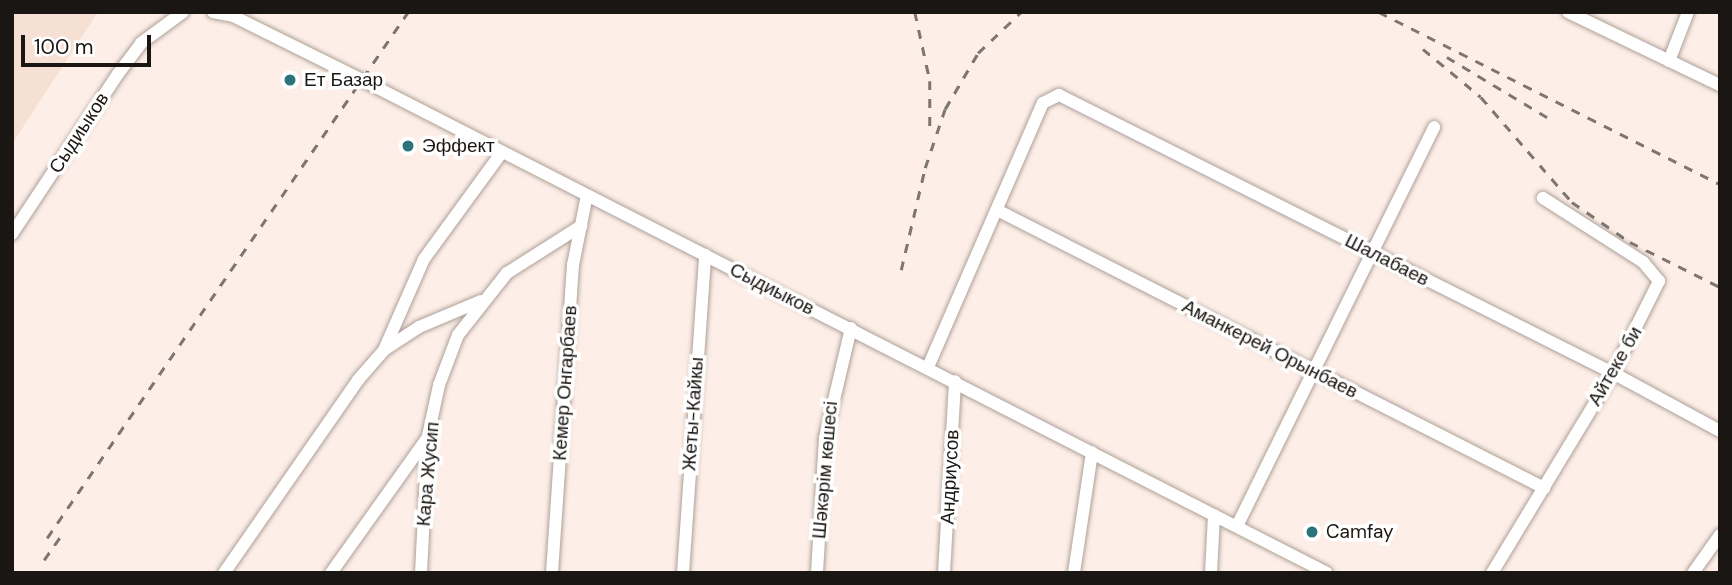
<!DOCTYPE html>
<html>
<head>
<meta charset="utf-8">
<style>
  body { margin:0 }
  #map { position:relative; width:1732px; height:585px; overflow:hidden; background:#fdefe7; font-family:"DM Sans",sans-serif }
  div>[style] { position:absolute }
  .built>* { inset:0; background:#f6e0d4 }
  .roads { filter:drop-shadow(0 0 2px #ada099) drop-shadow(0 0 2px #ada099) }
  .minor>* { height:12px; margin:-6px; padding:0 6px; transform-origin:6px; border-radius:6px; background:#fff }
  .rail>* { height:2.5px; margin-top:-1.25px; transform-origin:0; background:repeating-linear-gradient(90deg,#7d756f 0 9px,transparent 0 18px) }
  .dots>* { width:19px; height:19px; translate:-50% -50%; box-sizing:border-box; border:4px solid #fff; border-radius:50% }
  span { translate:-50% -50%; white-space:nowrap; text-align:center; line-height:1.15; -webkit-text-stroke:7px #fff; paint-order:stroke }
  .poi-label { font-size:19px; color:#1a1613 }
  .left { translate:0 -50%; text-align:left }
  .street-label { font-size:19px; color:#1a1613 }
  .frame { position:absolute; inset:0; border:14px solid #1a1613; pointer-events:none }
  .scale { position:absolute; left:21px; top:35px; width:130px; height:32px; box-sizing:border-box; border:4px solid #1a1613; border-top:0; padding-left:9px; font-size:21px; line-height:24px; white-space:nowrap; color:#1a1613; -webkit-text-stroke:5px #fff; paint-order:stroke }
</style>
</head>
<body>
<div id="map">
  <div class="built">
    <i style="clip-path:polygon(12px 12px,98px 12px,12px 144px)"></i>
  </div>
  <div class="roads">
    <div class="minor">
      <i style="left:213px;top:12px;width:20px;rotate:11deg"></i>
      <i style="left:233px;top:16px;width:146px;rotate:26.4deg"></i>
      <i style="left:364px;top:81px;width:1081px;rotate:27.06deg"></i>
      <i style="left:1568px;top:12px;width:169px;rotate:25.7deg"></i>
      <i style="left:1669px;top:61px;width:53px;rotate:-68.8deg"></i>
      <i style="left:997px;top:210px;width:614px;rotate:26.94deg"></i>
      <i style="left:12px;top:234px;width:192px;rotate:-56.5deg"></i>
      <i style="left:118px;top:74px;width:39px;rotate:-53deg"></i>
      <i style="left:141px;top:43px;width:52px;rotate:-36.4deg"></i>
      <i style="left:384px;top:350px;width:99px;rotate:-66.3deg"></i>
      <i style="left:424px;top:259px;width:132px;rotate:-53.9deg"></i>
      <i style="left:928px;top:367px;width:288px;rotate:-66.5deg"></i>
      <i style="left:1043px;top:103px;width:18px;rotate:-27deg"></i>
      <i style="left:1059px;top:95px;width:620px;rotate:26.65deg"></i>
      <i style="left:1613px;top:373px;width:122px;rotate:28.5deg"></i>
      <i style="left:1237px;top:526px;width:445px;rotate:-63.7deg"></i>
      <i style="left:224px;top:573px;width:235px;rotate:-55.2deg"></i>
      <i style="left:358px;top:380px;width:40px;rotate:-49deg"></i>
      <i style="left:384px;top:350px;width:42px;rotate:-33.3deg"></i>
      <i style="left:419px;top:327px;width:67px;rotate:-22.8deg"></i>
      <i style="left:331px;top:573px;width:167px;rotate:-54.5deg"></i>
      <i style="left:421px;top:573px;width:137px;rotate:-87.1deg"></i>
      <i style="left:428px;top:436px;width:52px;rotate:-77.8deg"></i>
      <i style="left:439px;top:385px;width:53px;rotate:-69.2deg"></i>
      <i style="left:458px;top:335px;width:79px;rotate:-51.7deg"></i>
      <i style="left:507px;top:273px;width:88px;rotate:-32.4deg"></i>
      <i style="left:552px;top:573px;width:309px;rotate:-86.1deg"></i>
      <i style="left:573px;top:265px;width:71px;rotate:-78.7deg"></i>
      <i style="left:683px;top:573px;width:319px;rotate:-86deg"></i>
      <i style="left:817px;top:573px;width:135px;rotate:-86.6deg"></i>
      <i style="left:825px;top:438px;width:113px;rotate:-76.7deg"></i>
      <i style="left:944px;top:573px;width:192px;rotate:-86.7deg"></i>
      <i style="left:1074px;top:573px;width:122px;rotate:-81.5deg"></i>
      <i style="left:1211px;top:573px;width:58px;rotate:-87deg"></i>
      <i style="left:1492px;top:573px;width:234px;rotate:-58.8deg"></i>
      <i style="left:1613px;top:373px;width:103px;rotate:-63.4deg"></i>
      <i style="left:1659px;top:281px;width:25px;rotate:-130deg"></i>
      <i style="left:1643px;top:262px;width:119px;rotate:-147.4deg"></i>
      <i style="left:1693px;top:573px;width:47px;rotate:-54.6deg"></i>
    </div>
  </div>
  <div class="rail">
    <i style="left:915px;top:12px;width:71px;rotate:77.7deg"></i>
    <i style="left:930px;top:81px;width:53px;rotate:90deg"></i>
    <i style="left:1379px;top:12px;width:382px;rotate:26.8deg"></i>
    <i style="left:1423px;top:49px;width:75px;rotate:39.6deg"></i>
    <i style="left:1481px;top:97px;width:139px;rotate:49.1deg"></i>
    <i style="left:1572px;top:202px;width:70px;rotate:34.6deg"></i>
    <i style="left:1630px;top:242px;width:101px;rotate:26.6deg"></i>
    <i style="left:1447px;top:57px;width:117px;rotate:31deg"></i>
    <i style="left:901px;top:270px;width:105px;rotate:-76.8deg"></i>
    <i style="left:925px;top:168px;width:62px;rotate:-71.3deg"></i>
    <i style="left:945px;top:109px;width:65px;rotate:-59.5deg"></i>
    <i style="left:978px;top:53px;width:59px;rotate:-43.6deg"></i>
    <i style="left:47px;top:538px;width:638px;rotate:-55.54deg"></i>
    <i style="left:44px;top:560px;width:35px;rotate:-55deg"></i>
  </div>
  <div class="dots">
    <i style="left:290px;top:80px;background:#2b747b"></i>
    <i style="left:408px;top:146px;background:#2b747b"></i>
    <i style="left:1312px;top:532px;background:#2b747b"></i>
  </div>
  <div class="poi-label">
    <span class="left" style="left:304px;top:80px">Ет Базар</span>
    <span class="left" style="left:422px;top:146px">Эффект</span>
    <span class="left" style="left:1326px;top:532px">Camfay</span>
  </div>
  <div class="street-label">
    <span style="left:79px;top:133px;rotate:-57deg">Сыдиыков</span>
    <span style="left:1387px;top:260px;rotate:27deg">Шалабаев</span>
    <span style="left:772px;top:289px;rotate:27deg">Сыдиыков</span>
    <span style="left:1270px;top:349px;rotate:27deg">Аманкерей Орынбаев</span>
    <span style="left:1615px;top:366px;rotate:-60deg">Айтеке би</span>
    <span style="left:565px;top:383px;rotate:-86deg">Кемер Онгарбаев</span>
    <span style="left:693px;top:414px;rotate:-86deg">Жеты-Кайкы</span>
    <span style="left:825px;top:470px;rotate:-85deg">Шәкәрім көшесі</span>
    <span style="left:428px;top:474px;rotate:-85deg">Кара Жусип</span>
    <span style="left:950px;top:477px;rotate:-87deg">Андриусов</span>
  </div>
  <div class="frame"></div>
  <div class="scale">100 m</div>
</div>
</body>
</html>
